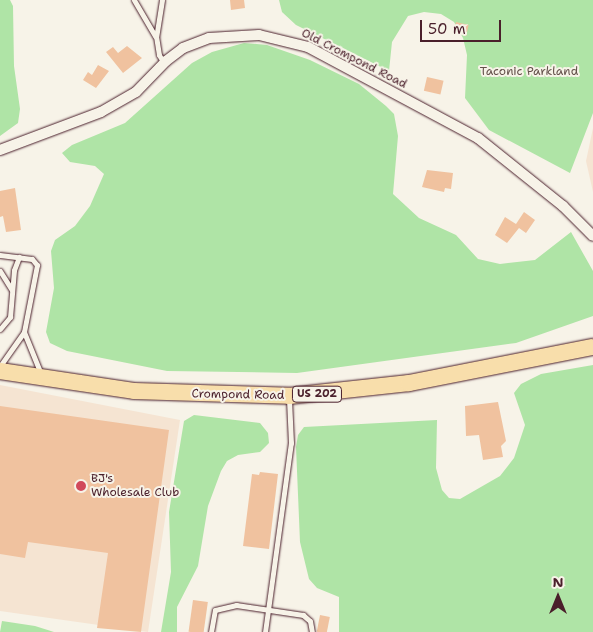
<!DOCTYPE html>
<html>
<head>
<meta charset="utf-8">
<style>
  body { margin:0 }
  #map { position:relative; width:593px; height:632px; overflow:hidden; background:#f7f3e8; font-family:"Shantell Sans",sans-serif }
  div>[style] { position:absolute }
  .built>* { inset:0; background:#f5e4d2 }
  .green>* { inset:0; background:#afe4a6 }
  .building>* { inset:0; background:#f0c29f; transform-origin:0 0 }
  .roads { filter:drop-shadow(0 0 1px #4a1f2b) drop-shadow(0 0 1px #4a1f2b) }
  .service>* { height:5px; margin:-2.5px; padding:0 2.5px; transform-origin:2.5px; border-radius:2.5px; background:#f7f3e8 }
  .minor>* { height:10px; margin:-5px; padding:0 5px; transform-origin:5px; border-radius:5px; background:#f7f3e8 }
  .trunk>* { height:16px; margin:-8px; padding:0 8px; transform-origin:8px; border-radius:8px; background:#f8deab }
  .dots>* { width:14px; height:14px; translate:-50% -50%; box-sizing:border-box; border:2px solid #f7f3e8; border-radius:50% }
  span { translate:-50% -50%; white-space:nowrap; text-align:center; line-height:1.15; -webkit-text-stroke:4px #f7f3e8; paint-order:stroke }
  .shield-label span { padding:1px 4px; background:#f7f3e8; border:1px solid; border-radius:4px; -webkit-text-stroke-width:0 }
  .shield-label { font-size:11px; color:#4a1f2b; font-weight:700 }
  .street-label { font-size:12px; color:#4a1f2b }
  .park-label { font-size:12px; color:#63504a }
  .poi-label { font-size:12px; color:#4a1f2b }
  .left { translate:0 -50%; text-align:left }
  .north { position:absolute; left:533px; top:572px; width:50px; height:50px; -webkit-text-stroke:4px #f7f3e8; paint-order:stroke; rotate:0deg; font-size:14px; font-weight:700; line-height:20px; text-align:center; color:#4a1f2b }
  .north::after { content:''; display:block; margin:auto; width:18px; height:22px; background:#4a1f2b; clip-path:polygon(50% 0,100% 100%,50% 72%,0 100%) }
  .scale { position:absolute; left:420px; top:20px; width:81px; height:22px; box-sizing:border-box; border:2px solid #4a1f2b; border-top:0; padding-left:6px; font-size:15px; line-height:18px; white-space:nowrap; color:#4a1f2b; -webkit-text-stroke:4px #f7f3e8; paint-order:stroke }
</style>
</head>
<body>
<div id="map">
  <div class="built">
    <i style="clip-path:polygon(593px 128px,593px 192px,586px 161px)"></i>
    <i style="clip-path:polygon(0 385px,180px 420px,148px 632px,0 611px)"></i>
  </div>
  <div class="green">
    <i style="clip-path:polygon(0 0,10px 0,13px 6px,14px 66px,20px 109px,18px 123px,0 136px)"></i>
    <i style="clip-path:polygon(279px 0,593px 0,593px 113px,570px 173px,489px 130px,465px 98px,467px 55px,463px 38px,454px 22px,441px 14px,424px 12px,408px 16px,392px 42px,389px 71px,296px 25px,282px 12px)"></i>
    <i style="clip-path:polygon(244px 43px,267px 45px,310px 60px,359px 84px,386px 106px,394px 114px,398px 136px,393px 194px,419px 218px,456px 235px,478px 259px,500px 264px,535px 260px,571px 232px,593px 271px,593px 316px,516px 343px,297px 373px,167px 371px,67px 351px,50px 343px,46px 332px,54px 288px,51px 251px,55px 240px,75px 226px,90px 206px,104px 174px,95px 166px,70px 162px,62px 153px,72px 145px,125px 123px,192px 63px,212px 52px)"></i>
    <i style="clip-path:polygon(593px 365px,593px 632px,339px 632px,339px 597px,317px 588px,309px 579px,300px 542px,296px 447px,298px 435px,304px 427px,437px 420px,436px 468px,442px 490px,449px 498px,460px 499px,500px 476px,514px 458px,525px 425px,514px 393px,521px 384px,541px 374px)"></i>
    <i style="clip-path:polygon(194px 415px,260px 423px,268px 433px,269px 443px,260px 452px,238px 455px,227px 461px,221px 471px,208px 506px,198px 566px,177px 607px,177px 632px,161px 632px,171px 572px,169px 512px,184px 421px)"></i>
    <i style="clip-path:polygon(2px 621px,35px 626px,54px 632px,0 632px)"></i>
  </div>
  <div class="building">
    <i style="clip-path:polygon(230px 0,244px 0,245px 8px,231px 10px)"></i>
    <i style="left:456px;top:22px;width:13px;height:11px;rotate:13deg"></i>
    <i style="clip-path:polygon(127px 46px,142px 58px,123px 73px,106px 52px,113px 47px,118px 53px)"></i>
    <i style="clip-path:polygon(98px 65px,109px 71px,96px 88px,83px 80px,88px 72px,92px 75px)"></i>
    <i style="left:427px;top:77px;width:17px;height:14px;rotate:13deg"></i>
    <i style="clip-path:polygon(427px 170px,453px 173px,451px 189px,445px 188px,444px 192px,422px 187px)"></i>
    <i style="clip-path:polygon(15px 188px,21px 230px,6px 232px,3px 216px,0 217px,0 191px)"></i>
    <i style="clip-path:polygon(524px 212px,535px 220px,526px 233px,519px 228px,507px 243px,495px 235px,505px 217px,516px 224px)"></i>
    <i style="clip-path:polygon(498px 402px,506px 441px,501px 446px,503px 457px,483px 460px,479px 435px,466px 436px,465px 406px)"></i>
    <i style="clip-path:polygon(0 406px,169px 430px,141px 632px,97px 628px,108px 553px,28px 542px,25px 558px,0 554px)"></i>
    <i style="clip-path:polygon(260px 472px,278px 474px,269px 549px,243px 546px,252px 474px,259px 475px)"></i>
    <i style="left:193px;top:600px;width:15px;height:32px;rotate:8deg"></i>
    <i style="left:320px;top:615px;width:10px;height:17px;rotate:11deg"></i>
  </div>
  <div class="roads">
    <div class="service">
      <i style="left:134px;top:0;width:42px;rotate:59.7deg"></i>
      <i style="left:162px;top:0;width:36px;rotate:99deg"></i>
      <i style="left:156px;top:36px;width:19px;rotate:81deg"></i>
      <i style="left:159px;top:55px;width:9px;rotate:58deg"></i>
      <i style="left:0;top:255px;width:32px;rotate:7deg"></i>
      <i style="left:32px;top:259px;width:8px;rotate:50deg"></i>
      <i style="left:37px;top:265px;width:68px;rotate:101deg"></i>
      <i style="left:24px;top:332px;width:42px;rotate:125.2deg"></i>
      <i style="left:0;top:271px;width:22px;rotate:58deg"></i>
      <i style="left:0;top:329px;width:16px;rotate:-50deg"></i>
      <i style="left:10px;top:317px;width:47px;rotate:-85.1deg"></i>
      <i style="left:14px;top:270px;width:14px;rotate:-69deg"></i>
      <i style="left:24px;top:332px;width:45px;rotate:68deg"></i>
      <i style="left:211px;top:632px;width:22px;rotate:-80deg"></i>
      <i style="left:215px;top:610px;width:22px;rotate:-13deg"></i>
      <i style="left:236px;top:605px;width:68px;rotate:8.5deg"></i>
      <i style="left:303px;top:615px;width:9px;rotate:41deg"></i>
      <i style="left:310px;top:621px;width:11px;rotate:80deg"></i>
      <i style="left:265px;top:632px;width:191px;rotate:-82.2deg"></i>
      <i style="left:291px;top:443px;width:44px;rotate:-92.6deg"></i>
    </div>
    <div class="minor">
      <i style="left:0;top:150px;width:108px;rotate:-20.6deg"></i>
      <i style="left:101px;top:112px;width:40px;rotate:-29.7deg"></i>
      <i style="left:136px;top:92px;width:43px;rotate:-45.9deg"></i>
      <i style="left:166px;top:61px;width:21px;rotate:-37deg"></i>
      <i style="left:183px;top:48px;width:28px;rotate:-21deg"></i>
      <i style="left:209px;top:38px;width:50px;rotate:-3.4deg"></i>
      <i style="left:259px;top:35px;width:50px;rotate:13.8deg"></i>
      <i style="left:308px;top:47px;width:193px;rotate:28.2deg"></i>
      <i style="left:478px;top:138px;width:109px;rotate:38.7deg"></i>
      <i style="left:563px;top:206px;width:42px;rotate:45deg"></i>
    </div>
    <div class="trunk">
      <i style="left:0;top:371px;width:135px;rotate:8.5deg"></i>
      <i style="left:134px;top:391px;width:155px;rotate:1.8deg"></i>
      <i style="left:289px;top:396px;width:121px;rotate:-6.2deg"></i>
      <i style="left:409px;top:383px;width:187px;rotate:-11.1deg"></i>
    </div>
  </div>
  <div class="dots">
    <i style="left:81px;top:486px;background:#d1495b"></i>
  </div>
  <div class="shield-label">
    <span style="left:317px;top:394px">US 202</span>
  </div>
  <div class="street-label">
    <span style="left:354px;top:59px;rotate:27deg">Old Crompond Road</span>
    <span style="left:238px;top:395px;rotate:1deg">Crompond Road</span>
  </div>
  <div class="park-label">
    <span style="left:529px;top:72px">Taconic Parkland</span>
  </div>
  <div class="poi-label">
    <span class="left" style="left:91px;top:486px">BJ's<br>Wholesale Club</span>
  </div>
  <div class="north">N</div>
  <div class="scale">50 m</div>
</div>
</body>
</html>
